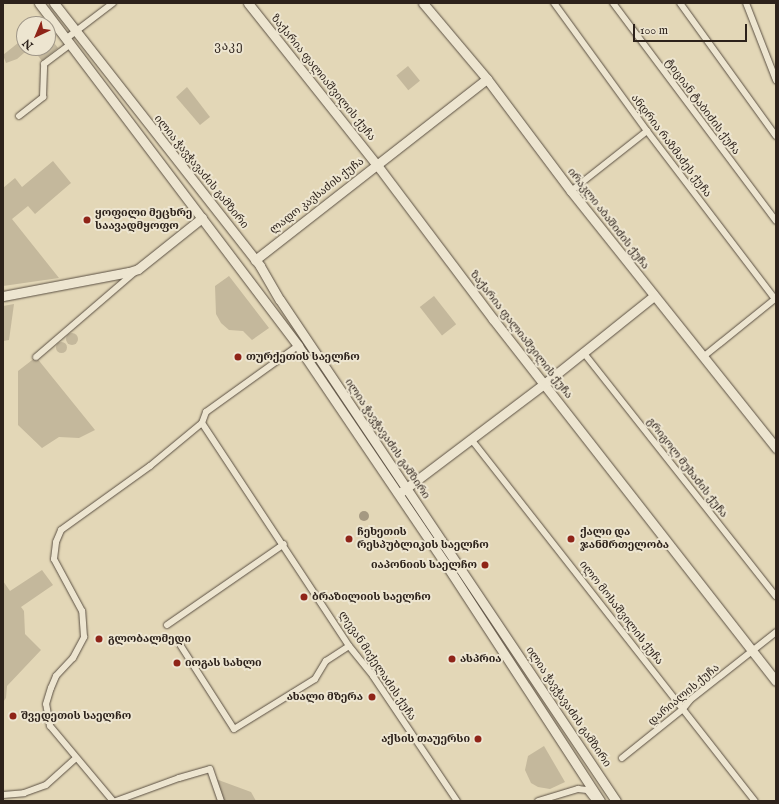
<!DOCTYPE html>
<html>
<head>
<meta charset="utf-8">
<style>
  body { margin:0 }
  #map { position:relative; width:779px; height:804px; overflow:hidden; background:#e3d7b7; font-family:"IM FELL English","Noto Serif Georgian",serif }
  div>[style] { position:absolute }
  .green>* { inset:0; background:#c4b89c; transform-origin:0 0 }
  .round { border-radius:50% }
  .water>* { inset:0; background:#a59982 }
  .roads { filter:drop-shadow(0 0 1px #5a4f42) drop-shadow(0 0 1px #5a4f42) }
  .street>* { height:6px; margin:-3px; padding:0 3px; transform-origin:3px; border-radius:3px; background:#ede5d0 }
  .secondary>* { height:9px; margin:-4.5px; padding:0 4.5px; transform-origin:4.5px; border-radius:4.5px; background:#ede5d0 }
  .dots>* { width:11px; height:11px; translate:-50% -50%; box-sizing:border-box; border:2px solid #ede5d0; border-radius:50% }
  span { translate:-50% -50%; white-space:nowrap; text-align:center; line-height:1.15; -webkit-text-stroke:4px #ede5d0; paint-order:stroke }
  .street-label { font-size:11px; color:#2d221b }
  .poi-label { font-size:11px; color:#2d221b; font-weight:700 }
  .left { translate:0 -50%; text-align:left }
  .right { translate:-100% -50%; text-align:right }
  .neighbourhood-label { font-size:12px; color:#2d221b; letter-spacing:1px }
  .frame { position:absolute; inset:0; border:4px solid #2d221b; pointer-events:none }
  .north { position:absolute; left:16px; top:16px; width:40px; height:40px; box-sizing:border-box; background:#ede5d0; border:1px solid #a09788; border-radius:50%; rotate:224deg; font-size:11px; font-weight:700; line-height:16px; text-align:center; color:#2d221b }
  .north::after { content:''; display:block; margin:auto; width:14px; height:18px; background:#8f2418; clip-path:polygon(50% 0,100% 100%,50% 72%,0 100%) }
  .scale { position:absolute; left:633px; top:24px; width:114px; height:18px; box-sizing:border-box; border:2px solid #2d221b; border-top:0; padding-left:5px; font-size:12px; line-height:14px; white-space:nowrap; color:#2d221b; -webkit-text-stroke:3px #ede5d0; paint-order:stroke }
</style>
</head>
<body>
<div id="map">
  <div class="green">
    <i style="clip-path:polygon(48px 35px,58px 48px,42px 61px,32px 48px,48px 48px)"></i>
    <i style="clip-path:polygon(23px 39px,24px 48px,30px 48px,33px 53px,24px 53px,17px 59px,6px 63px,3px 55px)"></i>
    <i style="left:408px;top:66px;width:19px;height:15px;rotate:51deg"></i>
    <i style="clip-path:polygon(187px 87px,210px 117px,200px 125px,176px 97px)"></i>
    <i style="clip-path:polygon(53px 161px,71px 183px,35px 214px,28px 206px,12px 219px,59px 278px,3px 286px,3px 188px,15px 178px,22px 187px)"></i>
    <i style="clip-path:polygon(229px 276px,269px 328px,252px 340px,243px 331px,229px 330px,221px 323px,216px 314px,215px 286px)"></i>
    <i style="left:434px;top:296px;width:36px;height:18px;rotate:52deg"></i>
    <i style="clip-path:polygon(14px 304px,9px 340px,3px 341px,3px 306px)"></i>
    <i class="round" style="left:66px;top:333px;width:12px;height:12px"></i>
    <i class="round" style="left:55.5px;top:341.5px;width:11px;height:11px"></i>
    <i style="clip-path:polygon(36px 357px,95px 430px,79px 438px,59px 437px,42px 448px,18px 425px,18px 371px)"></i>
    <i style="clip-path:polygon(42px 570px,53px 585px,21px 607px,24px 611px,25px 634px,41px 650px,7px 686px,6px 698px,3px 702px,3px 581px,10px 591px)"></i>
    <i style="clip-path:polygon(544px 746px,565px 782px,550px 789px,538px 787px,531px 783px,525px 770px,528px 756px)"></i>
    <i style="clip-path:polygon(213px 778px,251px 792px,256px 801px,221px 801px)"></i>
  </div>
  <div class="water">
    <i class="round" style="left:359px;top:511px;width:10px;height:10px"></i>
  </div>
  <div class="roads">
    <div class="street">
      <i style="left:554px;top:3px;width:158px;rotate:54deg"></i>
      <i style="left:647px;top:131px;width:211px;rotate:52.7deg"></i>
      <i style="left:613px;top:3px;width:272px;rotate:53.2deg"></i>
      <i style="left:680px;top:3px;width:164px;rotate:54.2deg"></i>
      <i style="left:746px;top:3px;width:83px;rotate:68.7deg"></i>
      <i style="left:67px;top:38px;width:58px;rotate:-37.3deg"></i>
      <i style="left:19px;top:116px;width:31px;rotate:-38deg"></i>
      <i style="left:43px;top:97px;width:33px;rotate:-88deg"></i>
      <i style="left:44px;top:64px;width:34px;rotate:-37deg"></i>
      <i style="left:571px;top:191px;width:97px;rotate:-38.3deg"></i>
      <i style="left:583px;top:352px;width:311px;rotate:51.7deg"></i>
      <i style="left:36px;top:357px;width:132px;rotate:-40.7deg"></i>
      <i style="left:703px;top:357px;width:94px;rotate:-38.9deg"></i>
      <i style="left:202px;top:423px;width:267px;rotate:56.6deg"></i>
      <i style="left:349px;top:646px;width:38px;rotate:51deg"></i>
      <i style="left:373px;top:676px;width:151px;rotate:56.1deg"></i>
      <i style="left:471px;top:439px;width:460px;rotate:51.9deg"></i>
      <i style="left:167px;top:625px;width:142px;rotate:-34.7deg"></i>
      <i style="left:179px;top:643px;width:102px;rotate:57.4deg"></i>
      <i style="left:234px;top:729px;width:95px;rotate:-31.7deg"></i>
      <i style="left:315px;top:679px;width:21px;rotate:-59deg"></i>
      <i style="left:326px;top:661px;width:27px;rotate:-33deg"></i>
      <i style="left:622px;top:758px;width:78px;rotate:-38.8deg"></i>
      <i style="left:683px;top:709px;width:11px;rotate:-52deg"></i>
      <i style="left:690px;top:700px;width:110px;rotate:-38.3deg"></i>
      <i style="left:3px;top:795px;width:21px;rotate:-5deg"></i>
      <i style="left:24px;top:793px;width:23px;rotate:-20deg"></i>
      <i style="left:46px;top:785px;width:40px;rotate:-42deg"></i>
      <i style="left:113px;top:801px;width:98px;rotate:-130deg"></i>
      <i style="left:50px;top:726px;width:22px;rotate:-100deg"></i>
      <i style="left:46px;top:704px;width:17px;rotate:-73deg"></i>
      <i style="left:51px;top:688px;width:13px;rotate:-67deg"></i>
      <i style="left:56px;top:676px;width:25px;rotate:-47deg"></i>
      <i style="left:73px;top:658px;width:24px;rotate:-62deg"></i>
      <i style="left:84px;top:637px;width:26px;rotate:-94deg"></i>
      <i style="left:82px;top:611px;width:59px;rotate:-118.3deg"></i>
      <i style="left:54px;top:559px;width:17px;rotate:-83deg"></i>
      <i style="left:56px;top:542px;width:13px;rotate:-67deg"></i>
      <i style="left:61px;top:530px;width:110px;rotate:-35.7deg"></i>
      <i style="left:150px;top:466px;width:67px;rotate:-39.6deg"></i>
      <i style="left:202px;top:423px;width:12px;rotate:-70deg"></i>
      <i style="left:206px;top:412px;width:113px;rotate:-35.7deg"></i>
      <i style="left:116px;top:801px;width:67px;rotate:-20.1deg"></i>
      <i style="left:179px;top:778px;width:32px;rotate:-16deg"></i>
      <i style="left:210px;top:769px;width:34px;rotate:71deg"></i>
      <i style="left:538px;top:801px;width:42px;rotate:-16.7deg"></i>
      <i style="left:578px;top:789px;width:9px;rotate:6deg"></i>
      <i style="left:587px;top:790px;width:11px;rotate:52deg"></i>
    </div>
    <div class="secondary">
      <i style="left:39px;top:3px;width:430px;rotate:52.9deg"></i>
      <i style="left:298px;top:346px;width:262px;rotate:55.9deg"></i>
      <i style="left:445px;top:563px;width:284px;rotate:56.9deg"></i>
      <i style="left:54px;top:3px;width:334px;rotate:51.9deg"></i>
      <i style="left:260px;top:266px;width:39px;rotate:60deg"></i>
      <i style="left:280px;top:300px;width:603px;rotate:56.15deg"></i>
      <i style="left:248px;top:3px;width:207px;rotate:51.5deg"></i>
      <i style="left:377px;top:165px;width:193px;rotate:53deg"></i>
      <i style="left:493px;top:319px;width:459px;rotate:52deg"></i>
      <i style="left:423px;top:3px;width:99px;rotate:49.9deg"></i>
      <i style="left:487px;top:79px;width:140px;rotate:53.1deg"></i>
      <i style="left:571px;top:191px;width:329px;rotate:51.4deg"></i>
      <i style="left:255px;top:260px;width:294px;rotate:-38deg"></i>
      <i style="left:3px;top:296px;width:128px;rotate:-10.8deg"></i>
      <i style="left:129px;top:272px;width:9px;rotate:-18deg"></i>
      <i style="left:138px;top:269px;width:82px;rotate:-38.6deg"></i>
      <i style="left:401px;top:492px;width:179px;rotate:-37.1deg"></i>
      <i style="left:544px;top:384px;width:141px;rotate:-38.7deg"></i>
    </div>
  </div>
  <div class="dots">
    <i style="left:87px;top:220px;background:#8f2418"></i>
    <i style="left:238px;top:357px;background:#8f2418"></i>
    <i style="left:349px;top:539px;background:#8f2418"></i>
    <i style="left:571px;top:539px;background:#8f2418"></i>
    <i style="left:485px;top:565px;background:#8f2418"></i>
    <i style="left:304px;top:597px;background:#8f2418"></i>
    <i style="left:99px;top:639px;background:#8f2418"></i>
    <i style="left:452px;top:659px;background:#8f2418"></i>
    <i style="left:177px;top:663px;background:#8f2418"></i>
    <i style="left:372px;top:697px;background:#8f2418"></i>
    <i style="left:13px;top:716px;background:#8f2418"></i>
    <i style="left:478px;top:739px;background:#8f2418"></i>
  </div>
  <div class="street-label">
    <span style="left:323px;top:78px;rotate:51deg">ზაქარია ფალიაშვილის ქუჩა</span>
    <span style="left:702px;top:107px;rotate:53deg">ტიციან ტაბიძის ქუჩა</span>
    <span style="left:671px;top:146px;rotate:53deg">ანდრია რაზმაძეს ქუჩა</span>
    <span style="left:201px;top:172px;rotate:51deg">ილია ჭავჭავაძის გამზირი</span>
    <span style="left:317px;top:196px;rotate:-38deg">ლადო კავსაძის ქუჩა</span>
    <span style="left:608px;top:219px;rotate:52deg">ირაკლი აბაშიძის ქუჩა</span>
    <span style="left:521px;top:335px;rotate:52deg">ზაქარია ფალიაშვილის ქუჩა</span>
    <span style="left:387px;top:439px;rotate:56deg">ილია ჭავჭავაძის გამზირი</span>
    <span style="left:687px;top:468px;rotate:52deg">გრიგოლ მუხაძის ქუჩა</span>
    <span style="left:621px;top:613px;rotate:52deg">ილო მოსაშვილის ქუჩა</span>
    <span style="left:377px;top:666px;rotate:56deg">ლევან მიქელაძის ქუჩა</span>
    <span style="left:684px;top:695px;rotate:-40deg">დარიალის ქუჩა</span>
    <span style="left:568px;top:707px;rotate:56deg">ილია ჭავჭავაძის გამზირი</span>
  </div>
  <div class="poi-label">
    <span class="left" style="left:95px;top:220px">ყოფილი მეცხრე<br>საავადმყოფო</span>
    <span class="left" style="left:246px;top:357px">თურქეთის საელჩო</span>
    <span class="left" style="left:357px;top:539px">ჩეხეთის<br>რესპუბლიკის საელჩო</span>
    <span class="left" style="left:580px;top:539px">ქალი და<br>ჯანმრთელობა</span>
    <span class="right" style="left:477px;top:565px">იაპონიის საელჩო</span>
    <span class="left" style="left:312px;top:597px">ბრაზილიის საელჩო</span>
    <span class="left" style="left:108px;top:639px">გლობალმედი</span>
    <span class="left" style="left:460px;top:659px">ასპრია</span>
    <span class="left" style="left:185px;top:663px">იოგას სახლი</span>
    <span class="right" style="left:363px;top:697px">ახალი მზერა</span>
    <span class="left" style="left:21px;top:716px">შვედეთის საელჩო</span>
    <span class="right" style="left:470px;top:739px">აქსის თაუერსი</span>
  </div>
  <div class="neighbourhood-label">
    <span style="left:229px;top:47px">ვაკე</span>
  </div>
  <div class="frame"></div>
  <div class="north">N</div>
  <div class="scale">100 m</div>
</div>
</body>
</html>
